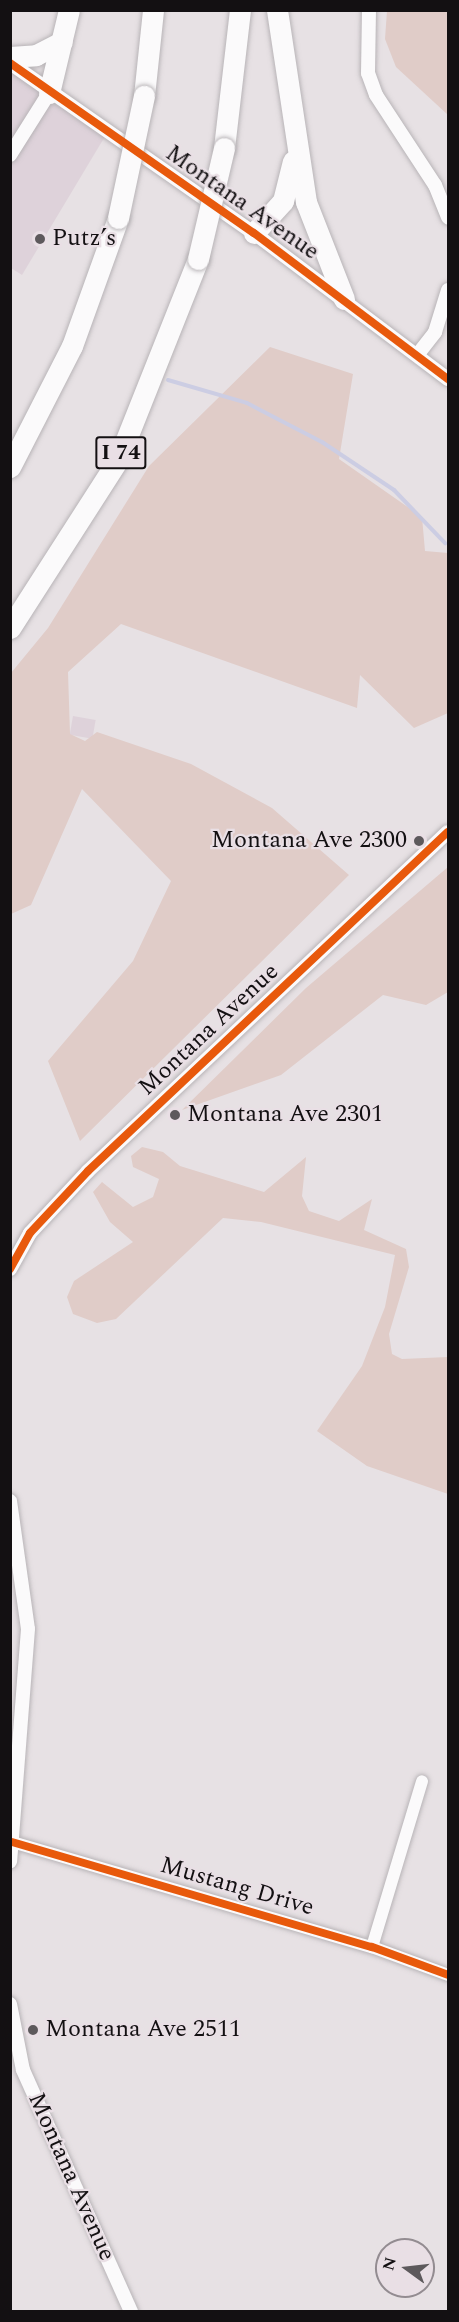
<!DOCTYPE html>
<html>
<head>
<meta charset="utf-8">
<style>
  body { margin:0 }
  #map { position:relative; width:459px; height:2322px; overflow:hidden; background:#e7e1e4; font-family:Spectral,serif }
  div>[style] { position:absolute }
  .built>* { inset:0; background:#ded2da; transform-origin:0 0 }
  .green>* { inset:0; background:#e0ccc8 }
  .stream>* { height:4px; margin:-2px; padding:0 2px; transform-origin:2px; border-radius:2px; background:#cccde3 }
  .roads { filter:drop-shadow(0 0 2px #b8b4b7) drop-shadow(0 0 2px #b8b4b7) }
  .minor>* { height:12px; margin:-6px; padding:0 6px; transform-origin:6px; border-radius:6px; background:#fbfafb }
  .tertiary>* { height:14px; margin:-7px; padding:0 7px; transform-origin:7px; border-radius:7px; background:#fbfafb }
  .motorway>* { height:21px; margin:-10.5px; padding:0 10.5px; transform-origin:10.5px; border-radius:10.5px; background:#fbfafb }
  .bridges { filter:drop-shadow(0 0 2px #b8b4b7) drop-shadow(0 0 2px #b8b4b7) }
  .motorway-bridge>* { height:21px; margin:-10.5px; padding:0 10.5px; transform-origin:10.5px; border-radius:10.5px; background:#fbfafb }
  .cycleway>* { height:8px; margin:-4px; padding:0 4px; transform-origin:4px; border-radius:4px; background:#e8590c }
  .dots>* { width:16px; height:16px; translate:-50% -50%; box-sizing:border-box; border:3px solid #e9dfe5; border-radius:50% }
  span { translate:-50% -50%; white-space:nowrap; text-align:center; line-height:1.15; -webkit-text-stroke:4.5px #e9dfe5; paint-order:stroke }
  .shield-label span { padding:2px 4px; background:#e9dfe5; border:2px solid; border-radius:4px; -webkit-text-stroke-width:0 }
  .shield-label { font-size:22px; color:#131012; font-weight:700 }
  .street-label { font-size:24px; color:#131012 }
  .poi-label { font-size:24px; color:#131012 }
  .left { translate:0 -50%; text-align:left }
  .right { translate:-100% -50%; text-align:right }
  .frame { position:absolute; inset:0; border:12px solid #131012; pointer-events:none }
  .north { position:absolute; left:375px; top:2238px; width:60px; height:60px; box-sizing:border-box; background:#e9dfe5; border:2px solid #938c91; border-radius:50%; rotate:285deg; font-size:16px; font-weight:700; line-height:24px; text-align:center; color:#131012 }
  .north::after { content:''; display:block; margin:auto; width:21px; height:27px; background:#5d595c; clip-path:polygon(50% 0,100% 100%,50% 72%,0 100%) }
</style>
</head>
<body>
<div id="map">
  <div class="built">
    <i style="clip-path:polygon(10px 63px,107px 133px,22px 275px,11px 268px)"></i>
    <i style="left:73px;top:716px;width:23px;height:19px;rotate:10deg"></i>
  </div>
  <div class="green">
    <i style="clip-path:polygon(387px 11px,448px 11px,448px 115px,396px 67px,385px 39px)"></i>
    <i style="clip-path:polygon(270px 347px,353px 374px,339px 459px,422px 517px,425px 551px,448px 553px,448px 713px,414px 728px,360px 675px,357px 708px,121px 624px,68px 672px,70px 734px,85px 741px,97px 732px,191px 764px,272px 808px,349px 875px,80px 1141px,48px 1061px,133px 961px,171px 881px,82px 789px,31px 905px,11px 914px,11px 673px,48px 628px,149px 466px)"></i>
    <i style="clip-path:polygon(448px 867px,448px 992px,426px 1005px,383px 995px,281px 1075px,182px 1110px,306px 988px)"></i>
    <i style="clip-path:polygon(142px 1147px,163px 1152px,180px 1166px,264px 1192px,306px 1157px,302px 1196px,309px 1211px,339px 1221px,372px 1199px,364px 1230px,406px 1249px,409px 1267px,389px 1334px,392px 1354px,402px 1359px,448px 1357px,448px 1494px,367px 1466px,317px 1431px,362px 1366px,385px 1307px,395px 1255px,261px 1222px,223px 1218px,116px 1319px,97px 1323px,73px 1314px,67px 1297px,74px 1281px,133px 1242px,110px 1222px,93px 1192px,102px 1182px,133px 1207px,153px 1197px,159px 1179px,133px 1167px,131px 1156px)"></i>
  </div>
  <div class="stream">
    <i style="left:168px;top:380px;width:82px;rotate:16.2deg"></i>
    <i style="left:247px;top:403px;width:85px;rotate:27.5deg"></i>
    <i style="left:322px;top:442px;width:87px;rotate:33.7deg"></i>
    <i style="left:394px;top:490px;width:74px;rotate:46.1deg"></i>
  </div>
  <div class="roads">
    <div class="minor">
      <i style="left:12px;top:1842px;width:375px;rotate:16.3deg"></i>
      <i style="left:372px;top:1947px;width:81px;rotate:20.2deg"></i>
      <i style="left:372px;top:1947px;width:173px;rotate:-73.2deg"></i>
    </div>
    <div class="tertiary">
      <i style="left:369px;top:10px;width:63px;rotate:90.9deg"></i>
      <i style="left:368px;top:73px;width:23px;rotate:70deg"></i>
      <i style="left:376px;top:95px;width:108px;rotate:56.8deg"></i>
      <i style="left:435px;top:185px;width:35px;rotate:68deg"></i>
      <i style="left:10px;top:63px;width:297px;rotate:34.9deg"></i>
      <i style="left:254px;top:233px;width:243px;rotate:37deg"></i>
      <i style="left:10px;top:155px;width:73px;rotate:-57.8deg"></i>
      <i style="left:418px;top:354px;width:28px;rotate:-52deg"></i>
      <i style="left:435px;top:332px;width:44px;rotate:-72.8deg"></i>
      <i style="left:10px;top:1269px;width:41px;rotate:-60.9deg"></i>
      <i style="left:30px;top:1233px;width:85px;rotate:-46.9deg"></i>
      <i style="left:88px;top:1171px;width:494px;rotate:-43.3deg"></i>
      <i style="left:10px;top:1501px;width:129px;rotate:82deg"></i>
      <i style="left:28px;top:1629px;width:233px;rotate:94.4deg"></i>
      <i style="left:10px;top:2004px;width:67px;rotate:78.9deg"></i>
      <i style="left:23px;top:2070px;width:265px;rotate:65.9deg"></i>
    </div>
    <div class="motorway">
      <i style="left:277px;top:10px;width:194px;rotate:81.4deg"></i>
      <i style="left:306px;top:202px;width:104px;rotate:68.6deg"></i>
      <i style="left:10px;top:57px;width:26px;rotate:-4deg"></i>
      <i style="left:36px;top:55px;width:29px;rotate:-27deg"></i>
      <i style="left:49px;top:93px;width:85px;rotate:-76.5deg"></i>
      <i style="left:144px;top:96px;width:86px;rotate:-84deg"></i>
      <i style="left:224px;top:148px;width:139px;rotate:-83.4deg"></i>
      <i style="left:254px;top:233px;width:43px;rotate:-47.8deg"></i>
      <i style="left:283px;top:201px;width:41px;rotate:-76deg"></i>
      <i style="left:10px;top:467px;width:136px;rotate:-62.9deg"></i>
      <i style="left:72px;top:346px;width:136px;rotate:-70.2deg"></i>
      <i style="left:10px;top:628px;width:200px;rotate:-57.3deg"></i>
      <i style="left:118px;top:460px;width:216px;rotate:-68.3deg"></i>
    </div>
  </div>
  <div class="bridges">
    <div class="motorway-bridge">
      <i style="left:118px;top:218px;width:125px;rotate:-78deg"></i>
      <i style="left:198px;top:259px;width:114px;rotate:-76.8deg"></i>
    </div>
  </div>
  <div class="cycleway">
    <i style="left:10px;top:63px;width:297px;rotate:34.9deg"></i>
    <i style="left:254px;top:233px;width:243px;rotate:37deg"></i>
    <i style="left:10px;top:1269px;width:41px;rotate:-60.9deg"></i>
    <i style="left:30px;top:1233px;width:85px;rotate:-46.9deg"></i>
    <i style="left:88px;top:1171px;width:494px;rotate:-43.3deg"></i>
    <i style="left:12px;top:1842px;width:375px;rotate:16.3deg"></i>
    <i style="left:372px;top:1947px;width:81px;rotate:20.2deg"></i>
  </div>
  <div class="dots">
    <i style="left:40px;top:239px;background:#5d595c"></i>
    <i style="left:419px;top:841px;background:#5d595c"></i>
    <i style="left:175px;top:1115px;background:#5d595c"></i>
    <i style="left:33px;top:2030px;background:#5d595c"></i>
  </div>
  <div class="shield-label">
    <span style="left:121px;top:453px">I 74</span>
  </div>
  <div class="street-label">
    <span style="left:242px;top:203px;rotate:35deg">Montana Avenue</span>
    <span style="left:209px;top:1030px;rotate:-43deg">Montana Avenue</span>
    <span style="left:237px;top:1887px;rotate:16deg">Mustang Drive</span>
    <span style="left:71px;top:2177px;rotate:66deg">Montana Avenue</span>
  </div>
  <div class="poi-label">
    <span class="left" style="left:52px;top:239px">Putz’s</span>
    <span class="right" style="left:407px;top:841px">Montana Ave 2300</span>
    <span class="left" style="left:187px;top:1115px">Montana Ave 2301</span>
    <span class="left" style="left:45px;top:2030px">Montana Ave 2511</span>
  </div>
  <div class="frame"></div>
  <div class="north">N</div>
</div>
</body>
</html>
